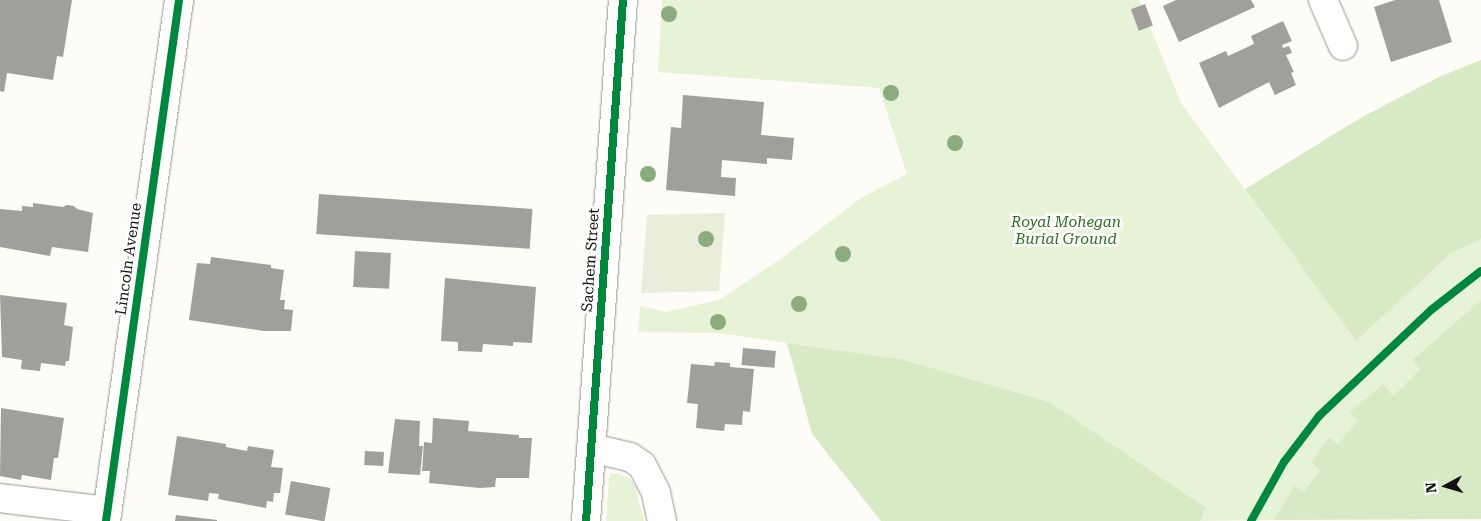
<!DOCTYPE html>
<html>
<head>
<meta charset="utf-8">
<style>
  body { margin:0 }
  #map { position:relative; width:1481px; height:521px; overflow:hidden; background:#fdfcf7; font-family:"Roboto Serif",serif }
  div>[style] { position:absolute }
  .green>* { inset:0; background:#e7f3d7 }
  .forest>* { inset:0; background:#d8eac5 }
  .cemetery>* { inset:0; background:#e9eedb }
  .building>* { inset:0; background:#a19f9c; transform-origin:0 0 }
  .roads { filter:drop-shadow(0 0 1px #979795) drop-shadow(0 0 1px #979795) }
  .minor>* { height:28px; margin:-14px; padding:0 14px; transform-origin:14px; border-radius:14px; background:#fffffe }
  .tertiary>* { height:28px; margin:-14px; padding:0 14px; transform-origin:14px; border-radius:14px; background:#fffffe }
  .cycleway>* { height:8px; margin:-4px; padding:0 4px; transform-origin:4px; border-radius:4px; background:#00873e }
  .trees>* { width:16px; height:16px; margin:-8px; border-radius:50%; background:#8cac80 }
  span { translate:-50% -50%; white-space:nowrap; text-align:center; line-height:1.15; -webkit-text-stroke:5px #fff; paint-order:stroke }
  .park-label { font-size:15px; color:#2f6b1f; font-style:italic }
  .street-label { font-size:15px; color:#111 }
  .north { position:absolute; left:1421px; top:461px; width:50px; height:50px; -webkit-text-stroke:4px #fff; paint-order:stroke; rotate:264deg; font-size:14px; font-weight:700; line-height:20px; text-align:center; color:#111 }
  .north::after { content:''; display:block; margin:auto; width:18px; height:22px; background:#111; clip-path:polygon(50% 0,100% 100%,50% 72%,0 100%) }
</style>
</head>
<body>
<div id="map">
  <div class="green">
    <i style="clip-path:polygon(662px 0,1139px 0,1181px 103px,1356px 340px,1450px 254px,1481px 238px,1481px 300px,1412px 360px,1420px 369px,1393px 396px,1349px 413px,1357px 421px,1338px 444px,1329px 437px,1311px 464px,1320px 470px,1316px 475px,1304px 492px,1295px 485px,1274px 520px,1200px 521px,1206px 509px,900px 359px,719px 333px,638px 332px,640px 306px,666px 312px,719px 300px,782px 258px,861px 198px,907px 174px,879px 88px,658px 72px)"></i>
    <i style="clip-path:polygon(617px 473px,629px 478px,635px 486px,644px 521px,606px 521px,609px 478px,610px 474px)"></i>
  </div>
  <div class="forest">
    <i style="clip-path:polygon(1481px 60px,1481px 239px,1450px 254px,1356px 341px,1245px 189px,1362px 117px,1439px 77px)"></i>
    <i style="clip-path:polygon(1481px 300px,1481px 519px,1274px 520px,1295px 485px,1304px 492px,1320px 470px,1311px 463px,1329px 437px,1338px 444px,1357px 421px,1349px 413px,1383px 384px,1393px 396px,1420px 369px,1412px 360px)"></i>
    <i style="clip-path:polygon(787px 343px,900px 359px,1049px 402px,1206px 508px,1200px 521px,881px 521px,812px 434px)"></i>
  </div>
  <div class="cemetery">
    <i style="clip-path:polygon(725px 213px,719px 291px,641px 293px,647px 215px)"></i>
  </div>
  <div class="building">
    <i style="clip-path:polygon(0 0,72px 0,63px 57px,57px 56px,53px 80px,7px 73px,4px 92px,0 91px)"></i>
    <i style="clip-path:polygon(1176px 0,1251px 0,1255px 7px,1179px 42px,1163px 6px)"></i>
    <i style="clip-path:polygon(1395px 0,1439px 0,1452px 42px,1391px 62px,1374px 7px)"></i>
    <i style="left:1145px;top:4px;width:23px;height:15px;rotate:70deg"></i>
    <i style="clip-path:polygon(1283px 21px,1292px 41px,1282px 45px,1283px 48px,1289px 46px,1292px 53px,1286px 55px,1294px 72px,1291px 73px,1296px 85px,1275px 95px,1269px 82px,1219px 108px,1199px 63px,1226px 51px,1228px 56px,1254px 44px,1251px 36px)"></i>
    <i style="clip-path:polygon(683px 95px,764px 102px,761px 135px,794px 138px,792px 160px,767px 158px,767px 164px,722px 160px,721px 177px,736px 178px,735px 196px,666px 190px,671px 127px,681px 128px)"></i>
    <i style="left:319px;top:194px;width:214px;height:40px;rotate:4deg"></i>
    <i style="clip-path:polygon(33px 203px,63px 207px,67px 205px,74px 206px,77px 209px,93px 213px,88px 252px,52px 247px,50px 256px,0 247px,0 209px,22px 211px,22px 206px,33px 207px)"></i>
    <i style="left:355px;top:251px;width:36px;height:36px;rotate:3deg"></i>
    <i style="clip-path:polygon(211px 257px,271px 265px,271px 268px,284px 270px,280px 300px,285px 300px,284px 309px,293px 310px,291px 331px,264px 331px,189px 320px,197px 263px,210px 264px)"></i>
    <i style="clip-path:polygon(445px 278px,536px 287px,532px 343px,513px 342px,513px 346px,483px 344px,482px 352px,458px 351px,458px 342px,441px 341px)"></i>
    <i style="clip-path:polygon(0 295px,67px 303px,64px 325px,73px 327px,69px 361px,66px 361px,65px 366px,41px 363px,40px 371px,21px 369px,22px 360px,2px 357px)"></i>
    <i style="left:743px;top:348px;width:33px;height:17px;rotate:5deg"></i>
    <i style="clip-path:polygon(715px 362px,730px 363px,730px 367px,754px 369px,750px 412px,743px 411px,742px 425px,725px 424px,724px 431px,696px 428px,698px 404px,687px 403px,691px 364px,714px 366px)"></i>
    <i style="clip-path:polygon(1px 408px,64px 418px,58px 458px,54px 458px,51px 480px,22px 475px,21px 480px,0 476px)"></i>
    <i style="clip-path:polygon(433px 418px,469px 421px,468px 431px,519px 435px,519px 438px,532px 438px,529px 478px,496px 478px,495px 487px,480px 488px,429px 483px,430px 471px,422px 471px,424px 442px,432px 443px)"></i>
    <i style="clip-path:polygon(395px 419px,420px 421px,419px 446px,423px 446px,420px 475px,388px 473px)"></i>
    <i style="clip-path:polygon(177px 436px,226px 444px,226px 447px,247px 451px,248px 446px,274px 450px,271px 467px,283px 468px,280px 493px,274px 493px,273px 502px,267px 501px,266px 508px,218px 499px,219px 494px,209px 493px,208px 501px,168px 495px)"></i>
    <i style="left:365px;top:451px;width:19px;height:14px;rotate:3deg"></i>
    <i style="left:291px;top:481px;width:40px;height:34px;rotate:10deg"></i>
    <i style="clip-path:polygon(176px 515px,217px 520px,217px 521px,175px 521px)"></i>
  </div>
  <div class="roads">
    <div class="minor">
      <i style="left:1323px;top:0;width:50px;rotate:66.5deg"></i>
      <i style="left:591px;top:448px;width:40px;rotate:13deg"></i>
      <i style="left:630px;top:457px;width:14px;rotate:34deg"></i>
      <i style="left:642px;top:465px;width:31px;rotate:63deg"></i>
      <i style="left:656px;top:493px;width:29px;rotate:78deg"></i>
      <i style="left:0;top:498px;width:108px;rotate:6.9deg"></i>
      <i style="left:106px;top:521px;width:526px;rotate:-82.02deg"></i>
    </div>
    <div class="tertiary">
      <i style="left:586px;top:521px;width:522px;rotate:-85.94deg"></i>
    </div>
  </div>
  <div class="cycleway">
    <i style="left:106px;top:521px;width:526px;rotate:-82.02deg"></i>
    <i style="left:586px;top:521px;width:522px;rotate:-85.94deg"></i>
    <i style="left:1251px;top:521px;width:68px;rotate:-60.8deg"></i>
    <i style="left:1284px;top:462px;width:58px;rotate:-52.7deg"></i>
    <i style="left:1319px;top:416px;width:154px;rotate:-43.4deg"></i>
    <i style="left:1431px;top:310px;width:63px;rotate:-38deg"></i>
  </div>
  <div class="trees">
    <i style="left:669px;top:14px"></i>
    <i style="left:891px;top:93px"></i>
    <i style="left:955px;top:143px"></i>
    <i style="left:648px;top:174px"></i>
    <i style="left:706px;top:239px"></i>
    <i style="left:843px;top:254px"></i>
    <i style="left:799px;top:304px"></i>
    <i style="left:718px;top:322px"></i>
  </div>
  <div class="park-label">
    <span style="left:1066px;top:231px">Royal Mohegan<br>Burial Ground</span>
  </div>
  <div class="street-label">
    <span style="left:129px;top:259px;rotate:-82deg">Lincoln Avenue</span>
    <span style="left:591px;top:260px;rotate:-86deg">Sachem Street</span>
  </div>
  <div class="north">N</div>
</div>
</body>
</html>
